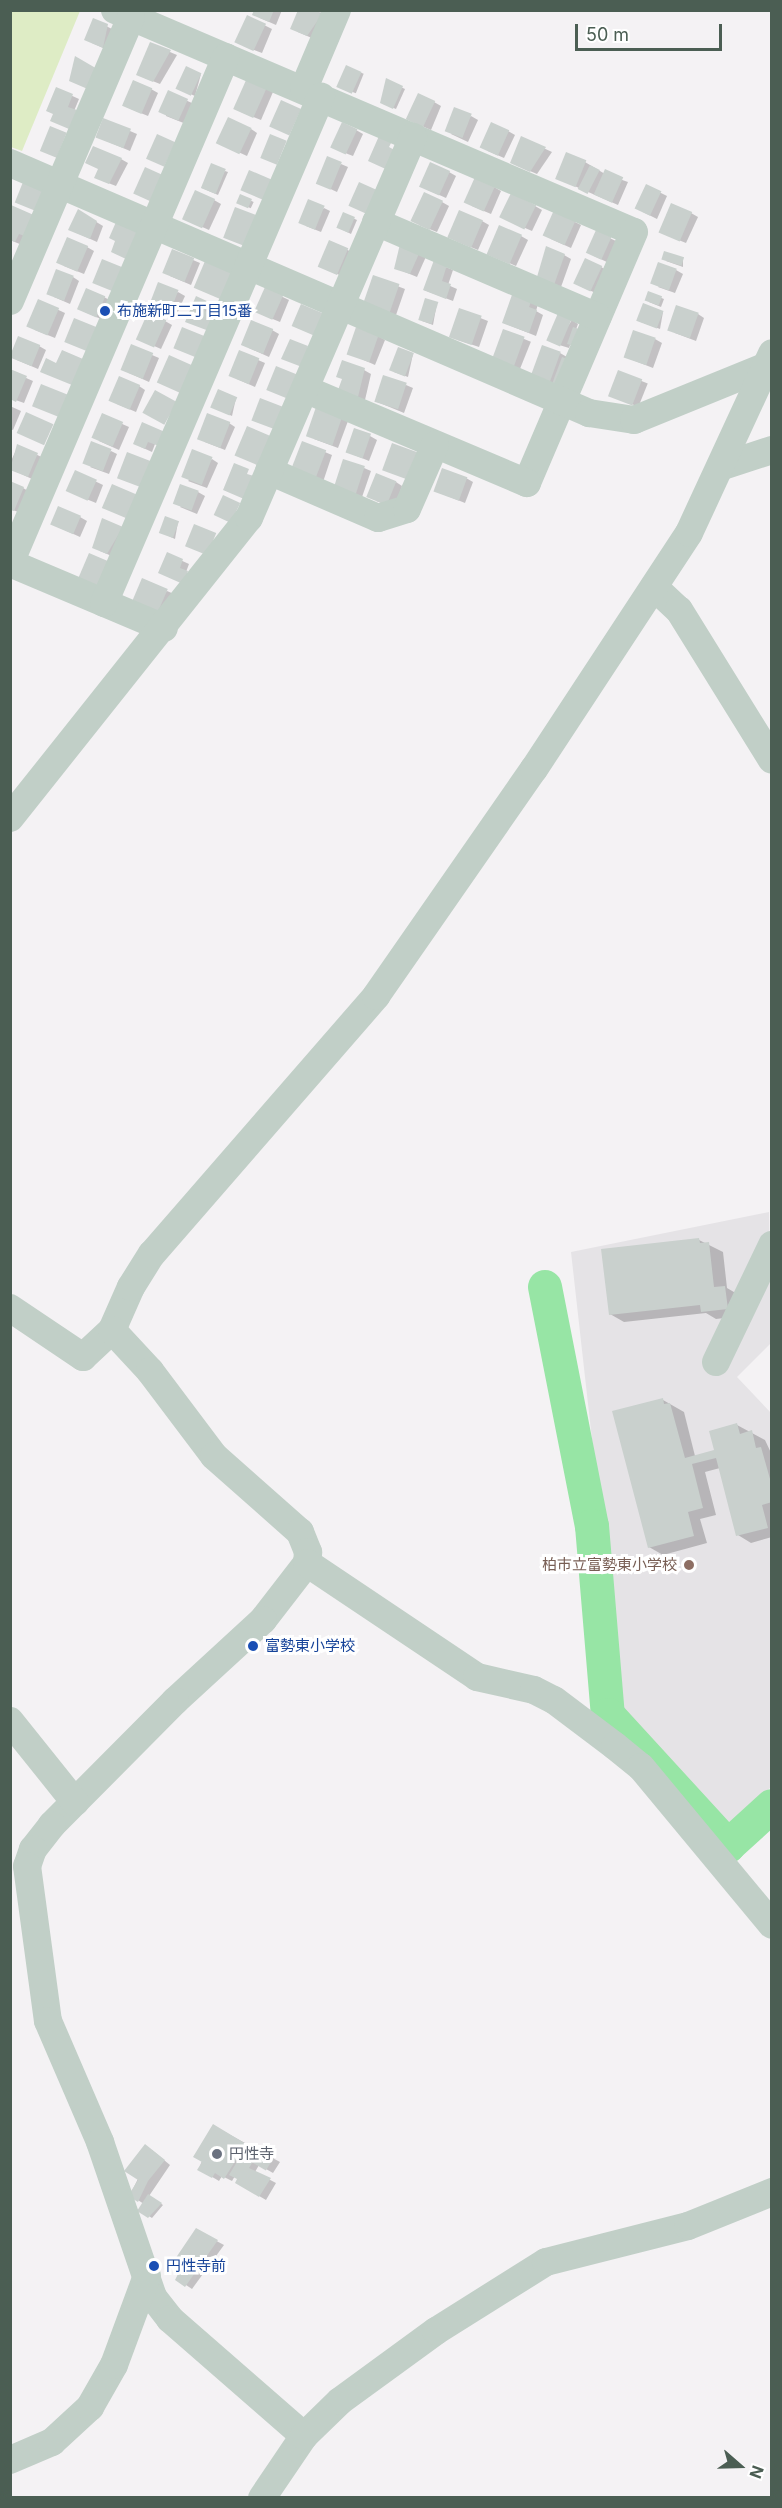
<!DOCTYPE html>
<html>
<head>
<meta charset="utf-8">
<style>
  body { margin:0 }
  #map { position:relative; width:782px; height:2508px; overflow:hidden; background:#f4f2f4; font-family:Inter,"Noto Sans JP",sans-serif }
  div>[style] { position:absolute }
  .education>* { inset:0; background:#e5e3e6 }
  .green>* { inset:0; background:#deecc5 }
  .shadow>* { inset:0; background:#0003; transform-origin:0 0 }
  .river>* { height:34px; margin:-17px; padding:0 17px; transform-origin:17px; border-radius:17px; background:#97e5a5 }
  .building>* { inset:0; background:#c9d0cd; transform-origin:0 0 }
  .minor>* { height:28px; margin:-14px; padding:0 14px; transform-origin:14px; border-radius:14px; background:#c1cfc7 }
  .dots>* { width:16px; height:16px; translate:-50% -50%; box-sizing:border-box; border:3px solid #fff; border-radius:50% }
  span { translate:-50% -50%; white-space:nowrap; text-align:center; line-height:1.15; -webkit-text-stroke:6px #fff; paint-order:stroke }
  .transit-label { font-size:15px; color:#164399 }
  .left { translate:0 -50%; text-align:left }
  .education-label { font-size:15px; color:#785e54 }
  .right { translate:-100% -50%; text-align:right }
  .worship-label { font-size:15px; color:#5b616d }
  .frame { position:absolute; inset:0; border:12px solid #4b5e53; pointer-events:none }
  .north { position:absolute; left:710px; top:2436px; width:60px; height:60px; -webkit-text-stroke:4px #fff; paint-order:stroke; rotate:110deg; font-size:16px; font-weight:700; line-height:24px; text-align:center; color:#4b5e53 }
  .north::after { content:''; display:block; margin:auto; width:21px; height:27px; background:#4b5e53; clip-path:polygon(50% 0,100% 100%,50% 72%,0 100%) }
  .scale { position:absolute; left:575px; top:24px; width:147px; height:27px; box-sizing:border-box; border:3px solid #4b5e53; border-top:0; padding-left:8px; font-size:18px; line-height:21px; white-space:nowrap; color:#4b5e53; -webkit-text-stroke:4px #fff; paint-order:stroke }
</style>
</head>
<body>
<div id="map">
  <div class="education">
    <i style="clip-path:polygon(769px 1212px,771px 1343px,737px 1377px,771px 1413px,771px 1787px,722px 1830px,623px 1716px,571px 1252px)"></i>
  </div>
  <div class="green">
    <i style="clip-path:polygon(10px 11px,80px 11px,22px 151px,11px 147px)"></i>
  </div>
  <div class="shadow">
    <i style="clip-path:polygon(256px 10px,282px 10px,276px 25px,260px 18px)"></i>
    <i style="clip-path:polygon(299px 10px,325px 13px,314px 39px,298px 32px)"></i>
    <i style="clip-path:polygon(248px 17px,272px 29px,262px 53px,244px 46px)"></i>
    <i style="clip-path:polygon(94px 20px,114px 30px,110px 51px,92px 43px)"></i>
    <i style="clip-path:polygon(151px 44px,177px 55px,160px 84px,145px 78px)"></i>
    <i style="left:347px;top:67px;width:18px;height:21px;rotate:22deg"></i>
    <i style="clip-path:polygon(201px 74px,195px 96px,181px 90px)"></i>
    <i style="clip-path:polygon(247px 80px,273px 92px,261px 120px,241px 112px)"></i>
    <i style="clip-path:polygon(387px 81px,405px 89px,396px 109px,382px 103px)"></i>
    <i style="clip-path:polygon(57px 89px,79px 99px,74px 111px,54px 114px)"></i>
    <i style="clip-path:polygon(151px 89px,158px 93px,148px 116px,131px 109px)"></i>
    <i style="clip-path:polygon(168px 92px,194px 104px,186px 124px,166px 116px)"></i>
    <i style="clip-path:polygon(434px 102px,441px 106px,431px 130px,415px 123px)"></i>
    <i style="clip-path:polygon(471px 116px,478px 120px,468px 142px,451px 134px)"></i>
    <i style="clip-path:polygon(104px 120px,137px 134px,130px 151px,104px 140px)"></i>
    <i style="clip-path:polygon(251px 129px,257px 133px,247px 156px,225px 146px)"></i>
    <i style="clip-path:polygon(356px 130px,363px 134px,353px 156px,340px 151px)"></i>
    <i style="clip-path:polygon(508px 131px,515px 135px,504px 158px,488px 151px)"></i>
    <i style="clip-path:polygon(522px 138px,552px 152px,537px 174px,518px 166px)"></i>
    <i style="clip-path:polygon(121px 159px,128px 163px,116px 186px,103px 181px,100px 169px)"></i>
    <i style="clip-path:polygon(585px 162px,605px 174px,628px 182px,618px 205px,563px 181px)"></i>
    <i style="clip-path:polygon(341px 164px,348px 167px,337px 192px,324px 186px)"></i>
    <i style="clip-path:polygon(225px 171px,228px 172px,218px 195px,202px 188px)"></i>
    <i style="clip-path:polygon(449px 172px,456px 176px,446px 198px,428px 190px)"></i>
    <i style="clip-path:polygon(647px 186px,667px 196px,657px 219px,643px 212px)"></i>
    <i style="clip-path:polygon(494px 187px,501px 191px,491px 214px,472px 206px)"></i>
    <i style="left:241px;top:196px;width:14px;height:7px;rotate:25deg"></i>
    <i style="clip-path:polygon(214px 200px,221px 204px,209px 230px,191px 222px)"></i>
    <i style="clip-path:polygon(442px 202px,449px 206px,437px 232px,419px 225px)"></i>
    <i style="clip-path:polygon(535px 206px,542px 210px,532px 231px,509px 221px)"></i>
    <i style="clip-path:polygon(12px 207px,41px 221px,22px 245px,10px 240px)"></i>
    <i style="clip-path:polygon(324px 208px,330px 211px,321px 232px,306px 226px)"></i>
    <i style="clip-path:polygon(78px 211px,103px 226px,97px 242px,77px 233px)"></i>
    <i style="clip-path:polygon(555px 212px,581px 225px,571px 248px,551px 239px)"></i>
    <i style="clip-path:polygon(691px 213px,698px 217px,686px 243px,666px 235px)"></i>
    <i style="clip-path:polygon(344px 214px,357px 220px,351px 234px,341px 229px)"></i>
    <i style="clip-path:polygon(482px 221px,489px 225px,478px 250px,456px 241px)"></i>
    <i style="clip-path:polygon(597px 232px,618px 242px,609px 263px,594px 256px)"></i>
    <i style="clip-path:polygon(521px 236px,528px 240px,516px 266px,498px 258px)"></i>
    <i style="clip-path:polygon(330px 242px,354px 253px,344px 277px,326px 269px)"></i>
    <i style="clip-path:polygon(87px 247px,94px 251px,84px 274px,64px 266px)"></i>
    <i style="clip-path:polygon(421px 248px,428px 252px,417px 277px,395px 268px)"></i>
    <i style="clip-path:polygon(172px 251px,200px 263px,191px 285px,170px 276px)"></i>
    <i style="clip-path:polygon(564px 255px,571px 259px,561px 287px,546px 280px)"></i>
    <i style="clip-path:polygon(683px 259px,683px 267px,666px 261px)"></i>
    <i style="clip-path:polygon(434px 262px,453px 270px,448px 285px,457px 289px,453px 301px,424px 290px)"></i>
    <i style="clip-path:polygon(601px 267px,608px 271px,598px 294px,582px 287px)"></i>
    <i style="clip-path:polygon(676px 270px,683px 274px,675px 293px,658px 287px)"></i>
    <i style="clip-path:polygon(73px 277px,79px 281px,70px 304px,54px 297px)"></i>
    <i style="clip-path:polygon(374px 277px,405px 289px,396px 315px,371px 306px)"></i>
    <i style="clip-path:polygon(266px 289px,289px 300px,280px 322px,263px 315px)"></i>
    <i style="clip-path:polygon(178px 292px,185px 296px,176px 316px,157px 308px)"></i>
    <i style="clip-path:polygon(649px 293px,664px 299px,661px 307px,649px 302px)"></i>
    <i style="clip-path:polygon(104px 297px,111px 301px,103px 320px,85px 312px)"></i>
    <i style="clip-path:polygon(197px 298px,215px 307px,212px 315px,193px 325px)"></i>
    <i style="clip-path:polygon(532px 300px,538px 304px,536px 311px,543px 315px,536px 336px,504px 323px)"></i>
    <i style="clip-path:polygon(39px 301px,65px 313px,55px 338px,35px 330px)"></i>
    <i style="clip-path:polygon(437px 303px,433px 325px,422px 321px)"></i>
    <i style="clip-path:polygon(460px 310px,488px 321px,479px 347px,458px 340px)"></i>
    <i style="clip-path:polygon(663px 312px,660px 329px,641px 322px)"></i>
    <i style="clip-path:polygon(698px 314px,704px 318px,696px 341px,675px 333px)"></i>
    <i style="clip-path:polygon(572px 320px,578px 324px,569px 348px,556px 344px)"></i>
    <i style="clip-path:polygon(165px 321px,172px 325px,161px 349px,145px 342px)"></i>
    <i style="clip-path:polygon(272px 330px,279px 334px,269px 357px,249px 348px)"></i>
    <i style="left:504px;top:331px;width:29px;height:30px;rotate:22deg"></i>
    <i style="clip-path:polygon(378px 336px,385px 340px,375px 365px,348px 353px)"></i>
    <i style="clip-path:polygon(655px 339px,662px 343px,653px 368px,625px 357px)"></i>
    <i style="clip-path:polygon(39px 346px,46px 350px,38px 369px,17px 360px)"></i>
    <i style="clip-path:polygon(240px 352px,265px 363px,255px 387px,237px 379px)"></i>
    <i style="clip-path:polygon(560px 353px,567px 357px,562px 387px,539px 379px)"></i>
    <i style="clip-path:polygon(413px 354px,408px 377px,394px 372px)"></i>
    <i style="clip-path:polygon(152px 355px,159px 358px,149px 382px,129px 373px)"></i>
    <i style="clip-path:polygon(364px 370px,371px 374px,365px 400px,346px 393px)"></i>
    <i style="clip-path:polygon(10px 371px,33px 381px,24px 403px,10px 398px)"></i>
    <i style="left:619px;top:372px;width:31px;height:25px;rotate:22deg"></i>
    <i style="clip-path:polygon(406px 385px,413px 388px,404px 413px,375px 401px)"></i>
    <i style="clip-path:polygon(139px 386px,145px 390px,136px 412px,117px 404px)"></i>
    <i style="clip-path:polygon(236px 398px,232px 416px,215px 408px)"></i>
    <i style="clip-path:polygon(10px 406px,21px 411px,13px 430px,10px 429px)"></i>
    <i style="clip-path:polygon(317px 409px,348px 421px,338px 448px,314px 439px)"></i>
    <i style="clip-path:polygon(102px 415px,129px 427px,119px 450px,99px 441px)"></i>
    <i style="clip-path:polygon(229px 423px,235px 427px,225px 450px,205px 442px)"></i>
    <i style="clip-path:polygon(143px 424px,155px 444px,152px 452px,141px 447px)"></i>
    <i style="clip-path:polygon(370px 436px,377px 440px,369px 461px,347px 452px)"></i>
    <i style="clip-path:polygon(303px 443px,332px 455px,323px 482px,300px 474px)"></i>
    <i style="left:18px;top:446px;width:29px;height:24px;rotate:25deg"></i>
    <i style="clip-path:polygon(111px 451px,117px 454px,109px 474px,90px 467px)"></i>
    <i style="clip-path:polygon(212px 459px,218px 463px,207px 488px,188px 481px)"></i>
    <i style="clip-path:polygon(364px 468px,371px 471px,361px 500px,341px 493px)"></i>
    <i style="clip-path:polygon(76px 472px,103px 485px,96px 503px,74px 494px)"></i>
    <i style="clip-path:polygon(466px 478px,473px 482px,465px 503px,435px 491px)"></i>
    <i style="clip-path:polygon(396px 482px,402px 486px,395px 507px,376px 501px)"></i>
    <i style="clip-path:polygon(23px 488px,30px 492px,21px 513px,10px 509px)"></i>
    <i style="clip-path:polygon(198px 492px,205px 496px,197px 514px,180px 507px)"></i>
    <i style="clip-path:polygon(80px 517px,87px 521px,80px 537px,58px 527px)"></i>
    <i style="clip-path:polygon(178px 522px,175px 539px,160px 532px)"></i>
    <i style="clip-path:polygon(122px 528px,114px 557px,100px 551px)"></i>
    <i style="clip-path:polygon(167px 554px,189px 564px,186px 572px,166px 576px)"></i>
    <i style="clip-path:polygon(167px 591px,174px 594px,165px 616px,140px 605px)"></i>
    <i style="clip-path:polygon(699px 1240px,723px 1252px,727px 1288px,739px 1295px,741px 1316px,716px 1319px,706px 1313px,624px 1322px,610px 1314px)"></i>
    <i style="clip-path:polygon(663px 1400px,684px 1412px,695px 1456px,716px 1451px,737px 1425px,765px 1440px,772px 1455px,772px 1537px,751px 1543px,738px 1535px,720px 1468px,705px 1472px,716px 1515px,700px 1519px,707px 1543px,663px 1555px,649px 1547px)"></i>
    <i style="clip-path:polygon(214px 2126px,280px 2162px,273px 2173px,259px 2165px,255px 2172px,276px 2183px,266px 2200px,237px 2183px,239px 2179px,235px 2176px,232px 2181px,222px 2176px,219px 2181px,199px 2169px)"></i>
    <i style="clip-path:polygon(152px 2150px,170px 2165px,149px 2196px,163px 2205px,152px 2218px,139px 2210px,144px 2204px,130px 2195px)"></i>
    <i style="clip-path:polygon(196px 2230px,224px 2245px,192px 2289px,177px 2279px)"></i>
  </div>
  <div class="river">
    <i style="left:545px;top:1287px;width:244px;rotate:78.9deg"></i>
    <i style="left:592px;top:1526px;width:190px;rotate:85.2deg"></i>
    <i style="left:608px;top:1715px;width:178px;rotate:47.5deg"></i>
    <i style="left:728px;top:1846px;width:59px;rotate:-42.3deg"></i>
  </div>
  <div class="building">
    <i style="clip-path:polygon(254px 10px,274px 10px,269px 22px,252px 15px)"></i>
    <i style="clip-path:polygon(298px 10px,318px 10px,321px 16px,307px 36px,290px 29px)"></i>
    <i style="left:247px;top:15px;width:21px;height:30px;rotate:25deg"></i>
    <i style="clip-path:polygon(93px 18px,108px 24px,103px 48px,84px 40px)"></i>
    <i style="clip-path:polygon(150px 42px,171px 50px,153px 82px,136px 75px)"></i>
    <i style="clip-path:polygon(75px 56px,99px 70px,90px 90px,69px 81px)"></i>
    <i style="left:346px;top:65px;width:17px;height:24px;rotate:24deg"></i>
    <i style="left:186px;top:66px;width:17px;height:25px;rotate:25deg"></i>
    <i style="left:247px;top:78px;width:22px;height:34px;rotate:24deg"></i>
    <i style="clip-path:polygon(386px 78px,403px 86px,393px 109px,380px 103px)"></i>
    <i style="left:133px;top:80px;width:21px;height:28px;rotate:23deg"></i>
    <i style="clip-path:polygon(56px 87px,73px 94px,68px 107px,77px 110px,69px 129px,50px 121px,53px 114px,46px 111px)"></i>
    <i style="left:168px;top:90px;width:22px;height:24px;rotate:24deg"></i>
    <i style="left:418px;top:93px;width:19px;height:29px;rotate:25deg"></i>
    <i style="left:281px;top:100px;width:22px;height:29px;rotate:24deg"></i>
    <i style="left:454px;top:107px;width:19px;height:26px;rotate:21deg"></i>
    <i style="left:228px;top:117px;width:26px;height:29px;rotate:25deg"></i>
    <i style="left:103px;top:118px;width:30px;height:21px;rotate:21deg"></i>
    <i style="left:342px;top:122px;width:17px;height:28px;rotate:25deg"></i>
    <i style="left:491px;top:122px;width:20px;height:28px;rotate:24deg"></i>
    <i style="left:50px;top:126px;width:18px;height:27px;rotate:22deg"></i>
    <i style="left:157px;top:134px;width:20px;height:27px;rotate:24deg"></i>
    <i style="left:270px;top:134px;width:18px;height:26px;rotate:22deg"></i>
    <i style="clip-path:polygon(379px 136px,392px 141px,389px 147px,398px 152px,390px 171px,368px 161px)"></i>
    <i style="clip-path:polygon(521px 136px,546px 147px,530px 172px,510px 163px)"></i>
    <i style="clip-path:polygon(93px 146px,122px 158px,109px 184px,94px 178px,98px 169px,85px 163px)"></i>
    <i style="left:566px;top:152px;width:22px;height:29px;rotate:22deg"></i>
    <i style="left:327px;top:156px;width:16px;height:30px;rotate:22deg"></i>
    <i style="left:430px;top:162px;width:22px;height:27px;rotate:24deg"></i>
    <i style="left:211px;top:163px;width:16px;height:27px;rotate:22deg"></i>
    <i style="left:590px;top:165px;width:11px;height:27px;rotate:27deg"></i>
    <i style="left:145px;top:167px;width:20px;height:29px;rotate:24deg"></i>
    <i style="left:605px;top:169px;width:20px;height:28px;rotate:24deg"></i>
    <i style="left:249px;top:170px;width:25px;height:22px;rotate:23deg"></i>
    <i style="left:475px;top:177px;width:22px;height:28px;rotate:24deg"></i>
    <i style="left:23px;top:182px;width:24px;height:22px;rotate:22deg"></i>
    <i style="left:359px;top:182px;width:22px;height:26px;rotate:24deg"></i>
    <i style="left:646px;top:184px;width:17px;height:27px;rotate:25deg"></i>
    <i style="left:195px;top:190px;width:22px;height:32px;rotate:24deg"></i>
    <i style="left:424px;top:192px;width:21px;height:32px;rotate:25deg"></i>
    <i style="left:511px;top:193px;width:28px;height:27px;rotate:26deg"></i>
    <i style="left:240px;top:194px;width:13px;height:10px;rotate:23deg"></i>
    <i style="left:308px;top:199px;width:18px;height:26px;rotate:22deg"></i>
    <i style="left:671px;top:203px;width:23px;height:32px;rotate:23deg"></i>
    <i style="clip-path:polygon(11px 205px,36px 216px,27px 237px,19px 234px,15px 242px,10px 240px)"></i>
    <i style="left:235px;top:207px;width:25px;height:33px;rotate:21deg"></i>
    <i style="clip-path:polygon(78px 209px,97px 221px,90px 239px,68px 230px)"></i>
    <i style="left:459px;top:210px;width:26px;height:30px;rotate:23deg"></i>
    <i style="left:554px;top:210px;width:24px;height:28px;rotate:24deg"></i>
    <i style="left:343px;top:212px;width:13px;height:17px;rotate:23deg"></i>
    <i style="clip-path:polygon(116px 222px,137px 231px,126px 259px,111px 252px,115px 241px,109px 238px)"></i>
    <i style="left:499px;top:225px;width:25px;height:32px;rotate:23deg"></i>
    <i style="left:596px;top:230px;width:17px;height:25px;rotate:24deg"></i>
    <i style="left:67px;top:237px;width:23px;height:28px;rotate:23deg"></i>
    <i style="left:329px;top:240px;width:21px;height:29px;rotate:23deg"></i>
    <i style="clip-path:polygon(401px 240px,422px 247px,410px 274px,394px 269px)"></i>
    <i style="clip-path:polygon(546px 246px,565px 254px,554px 285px,537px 277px)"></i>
    <i style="left:172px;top:249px;width:24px;height:26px;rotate:22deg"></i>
    <i style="left:664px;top:251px;width:21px;height:9px;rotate:17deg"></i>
    <i style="left:585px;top:258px;width:19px;height:28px;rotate:25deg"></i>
    <i style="left:102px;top:259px;width:22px;height:26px;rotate:22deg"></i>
    <i style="clip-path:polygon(434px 260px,447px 265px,442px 281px,451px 284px,446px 299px,423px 290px)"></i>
    <i style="left:205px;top:261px;width:30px;height:29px;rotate:23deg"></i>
    <i style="left:658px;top:262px;width:20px;height:23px;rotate:20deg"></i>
    <i style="left:56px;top:269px;width:19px;height:27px;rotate:21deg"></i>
    <i style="left:373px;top:275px;width:28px;height:30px;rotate:19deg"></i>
    <i style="left:158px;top:282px;width:22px;height:25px;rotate:21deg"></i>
    <i style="left:265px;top:287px;width:20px;height:27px;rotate:24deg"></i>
    <i style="left:86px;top:288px;width:21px;height:23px;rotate:23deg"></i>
    <i style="left:648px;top:291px;width:15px;height:10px;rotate:20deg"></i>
    <i style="clip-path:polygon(513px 292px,532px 299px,529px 307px,537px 310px,529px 333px,502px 323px)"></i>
    <i style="clip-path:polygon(196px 296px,209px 302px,205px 311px,216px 315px,209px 331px,185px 322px)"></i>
    <i style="left:425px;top:298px;width:14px;height:23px;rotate:17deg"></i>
    <i style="left:38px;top:299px;width:23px;height:30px;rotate:23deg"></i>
    <i style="left:643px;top:303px;width:22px;height:19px;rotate:21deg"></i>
    <i style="left:301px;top:304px;width:28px;height:24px;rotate:23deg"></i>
    <i style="left:676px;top:305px;width:24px;height:27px;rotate:19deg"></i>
    <i style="left:459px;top:308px;width:24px;height:31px;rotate:19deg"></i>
    <i style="left:148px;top:312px;width:20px;height:30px;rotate:24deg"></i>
    <i style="left:558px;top:313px;width:15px;height:30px;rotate:23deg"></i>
    <i style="left:74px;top:318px;width:24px;height:26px;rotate:22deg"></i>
    <i style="left:251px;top:320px;width:24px;height:27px;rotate:22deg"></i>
    <i style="left:182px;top:327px;width:24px;height:23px;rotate:22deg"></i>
    <i style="left:356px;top:327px;width:24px;height:29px;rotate:19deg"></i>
    <i style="clip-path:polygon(573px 327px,579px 329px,574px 346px,567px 344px)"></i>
    <i style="left:503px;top:329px;width:23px;height:33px;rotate:20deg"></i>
    <i style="left:633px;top:330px;width:24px;height:29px;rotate:19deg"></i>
    <i style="left:18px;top:336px;width:24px;height:23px;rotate:22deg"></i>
    <i style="clip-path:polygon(290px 339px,308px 346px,302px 367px,281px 359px)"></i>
    <i style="left:131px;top:344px;width:24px;height:28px;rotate:22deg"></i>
    <i style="left:542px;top:345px;width:20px;height:32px;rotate:20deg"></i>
    <i style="left:398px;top:347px;width:17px;height:25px;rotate:21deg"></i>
    <i style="clip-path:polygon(62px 350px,83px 359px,72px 385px,40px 372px,46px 358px,56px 363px)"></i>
    <i style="left:239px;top:350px;width:22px;height:28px;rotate:22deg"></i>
    <i style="left:169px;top:355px;width:27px;height:30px;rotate:24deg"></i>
    <i style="clip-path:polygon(562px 357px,568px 359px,559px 386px,552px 384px)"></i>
    <i style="clip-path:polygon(342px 360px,365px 368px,358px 397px,338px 390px,342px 379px,336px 377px)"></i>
    <i style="left:276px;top:366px;width:22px;height:26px;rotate:22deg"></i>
    <i style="clip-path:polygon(10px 369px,27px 376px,16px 402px,10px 399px)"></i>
    <i style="left:618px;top:370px;width:26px;height:28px;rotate:21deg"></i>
    <i style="left:383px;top:375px;width:25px;height:28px;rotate:18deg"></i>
    <i style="left:119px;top:376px;width:23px;height:27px;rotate:23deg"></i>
    <i style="left:41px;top:384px;width:29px;height:24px;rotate:22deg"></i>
    <i style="left:218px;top:389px;width:21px;height:20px;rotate:23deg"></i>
    <i style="left:155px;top:390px;width:25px;height:26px;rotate:29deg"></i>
    <i style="left:260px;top:398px;width:25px;height:24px;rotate:21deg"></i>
    <i style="left:316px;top:407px;width:28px;height:31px;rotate:19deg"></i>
    <i style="left:26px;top:412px;width:30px;height:23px;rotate:24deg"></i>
    <i style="left:102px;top:413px;width:23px;height:27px;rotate:23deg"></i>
    <i style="left:207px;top:413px;width:25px;height:28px;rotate:21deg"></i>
    <i style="clip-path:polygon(142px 422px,165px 432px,159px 446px,148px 442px,145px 449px,133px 444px)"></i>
    <i style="left:247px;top:426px;width:28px;height:32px;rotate:23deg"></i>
    <i style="left:354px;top:428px;width:18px;height:26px;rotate:19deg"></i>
    <i style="left:91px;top:441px;width:22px;height:24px;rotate:21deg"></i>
    <i style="left:302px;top:441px;width:26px;height:32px;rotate:21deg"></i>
    <i style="left:392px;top:443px;width:32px;height:29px;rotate:20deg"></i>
    <i style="clip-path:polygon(17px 444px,38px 453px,28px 477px,10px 470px)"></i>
    <i style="left:192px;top:449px;width:22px;height:30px;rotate:21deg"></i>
    <i style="left:127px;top:452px;width:25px;height:28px;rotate:21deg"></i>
    <i style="left:343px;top:459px;width:23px;height:33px;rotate:18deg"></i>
    <i style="clip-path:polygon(234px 463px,249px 469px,247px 474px,254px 476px,244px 499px,223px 490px)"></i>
    <i style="left:442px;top:468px;width:27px;height:25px;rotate:20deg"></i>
    <i style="left:75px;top:470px;width:24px;height:23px;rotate:24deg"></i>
    <i style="left:376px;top:473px;width:22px;height:26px;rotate:22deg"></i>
    <i style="clip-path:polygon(10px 481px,24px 487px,14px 511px,10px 510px)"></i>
    <i style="left:112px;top:484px;width:28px;height:26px;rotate:23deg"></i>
    <i style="left:180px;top:484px;width:20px;height:21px;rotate:20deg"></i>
    <i style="left:223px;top:495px;width:19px;height:22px;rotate:25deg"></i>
    <i style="left:58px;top:506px;width:25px;height:20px;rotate:23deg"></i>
    <i style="left:165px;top:516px;width:15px;height:18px;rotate:20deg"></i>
    <i style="clip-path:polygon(102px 518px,123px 527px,107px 554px,92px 548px)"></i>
    <i style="left:194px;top:524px;width:24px;height:24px;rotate:22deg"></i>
    <i style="clip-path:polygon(167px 552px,183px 559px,180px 568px,188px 571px,183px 584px,158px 573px)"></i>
    <i style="left:89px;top:553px;width:21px;height:28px;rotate:23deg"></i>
    <i style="left:142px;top:578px;width:28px;height:26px;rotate:23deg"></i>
    <i style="clip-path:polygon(699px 1238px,700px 1243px,709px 1242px,714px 1287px,725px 1286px,728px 1309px,701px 1312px,700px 1305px,609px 1315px,601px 1249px)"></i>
    <i style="clip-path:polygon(663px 1398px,664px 1404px,670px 1403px,685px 1458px,714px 1450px,709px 1431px,737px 1423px,740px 1434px,752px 1430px,756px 1448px,761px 1447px,772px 1486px,772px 1502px,762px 1505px,768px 1528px,736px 1536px,716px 1458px,692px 1464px,703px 1508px,688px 1512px,694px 1536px,648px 1548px,612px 1411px)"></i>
    <i style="clip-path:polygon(213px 2124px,246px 2144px,224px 2179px,215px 2173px,212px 2178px,197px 2170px,202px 2162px,193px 2157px)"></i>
    <i style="left:251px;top:2143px;width:27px;height:16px;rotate:31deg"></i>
    <i style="clip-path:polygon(145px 2144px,165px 2160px,148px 2181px,138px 2202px,128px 2196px,138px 2180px,124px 2171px)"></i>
    <i style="clip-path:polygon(243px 2158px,252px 2163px,249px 2168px,271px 2178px,259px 2197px,235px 2183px,237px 2179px,229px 2175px,238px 2160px)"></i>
    <i style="clip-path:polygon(148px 2194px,162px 2203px,148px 2218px,137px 2211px)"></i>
    <i style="clip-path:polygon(196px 2228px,218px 2240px,185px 2287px,175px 2280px,178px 2274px,169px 2268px)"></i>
  </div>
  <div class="minor">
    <i style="left:115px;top:10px;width:564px;rotate:23.16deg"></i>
    <i style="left:634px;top:232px;width:273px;rotate:113.1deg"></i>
    <i style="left:527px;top:483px;width:241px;rotate:-157.1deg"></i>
    <i style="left:304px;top:88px;width:85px;rotate:-67.1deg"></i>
    <i style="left:10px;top:163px;width:631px;rotate:23.35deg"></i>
    <i style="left:589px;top:413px;width:46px;rotate:8.8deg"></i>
    <i style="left:634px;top:420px;width:144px;rotate:-22.1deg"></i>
    <i style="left:376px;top:222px;width:241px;rotate:23.2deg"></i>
    <i style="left:10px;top:301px;width:308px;rotate:-66.9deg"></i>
    <i style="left:723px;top:466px;width:52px;rotate:-18.1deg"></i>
    <i style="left:269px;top:471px;width:119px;rotate:23.3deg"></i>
    <i style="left:378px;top:518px;width:30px;rotate:-17deg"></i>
    <i style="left:407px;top:509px;width:70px;rotate:-66.4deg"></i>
    <i style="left:10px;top:563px;width:550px;rotate:-66.88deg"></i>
    <i style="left:10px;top:563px;width:167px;rotate:22.9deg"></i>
    <i style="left:654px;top:587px;width:34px;rotate:43deg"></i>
    <i style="left:679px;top:610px;width:176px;rotate:58.2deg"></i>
    <i style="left:104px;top:603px;width:551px;rotate:-66.79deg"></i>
    <i style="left:10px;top:818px;width:384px;rotate:-51.5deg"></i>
    <i style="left:249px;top:518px;width:415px;rotate:-66.7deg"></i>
    <i style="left:10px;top:1308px;width:88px;rotate:33.9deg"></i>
    <i style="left:83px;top:1357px;width:40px;rotate:-43deg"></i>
    <i style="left:112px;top:1330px;width:47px;rotate:-66.2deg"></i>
    <i style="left:131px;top:1287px;width:39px;rotate:-58deg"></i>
    <i style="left:152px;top:1254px;width:342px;rotate:-49deg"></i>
    <i style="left:376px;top:996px;width:277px;rotate:-55.2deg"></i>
    <i style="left:534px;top:769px;width:282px;rotate:-56.7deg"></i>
    <i style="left:689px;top:533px;width:198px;rotate:-65.2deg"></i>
    <i style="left:112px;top:1330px;width:56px;rotate:47.2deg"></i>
    <i style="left:150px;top:1371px;width:106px;rotate:53deg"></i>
    <i style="left:214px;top:1456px;width:115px;rotate:41.5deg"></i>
    <i style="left:300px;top:1532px;width:22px;rotate:68deg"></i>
    <i style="left:308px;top:1552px;width:11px;rotate:95deg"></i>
    <i style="left:307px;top:1563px;width:72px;rotate:127.7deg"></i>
    <i style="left:263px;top:1620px;width:120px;rotate:137.4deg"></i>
    <i style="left:175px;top:1701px;width:175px;rotate:134.8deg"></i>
    <i style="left:52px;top:1825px;width:31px;rotate:128deg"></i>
    <i style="left:33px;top:1849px;width:18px;rotate:109deg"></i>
    <i style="left:27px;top:1866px;width:156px;rotate:82.3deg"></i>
    <i style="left:48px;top:2021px;width:132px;rotate:66.7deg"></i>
    <i style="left:100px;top:2142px;width:164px;rotate:71.1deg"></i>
    <i style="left:153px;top:2297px;width:28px;rotate:52deg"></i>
    <i style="left:170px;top:2319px;width:178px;rotate:41.1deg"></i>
    <i style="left:716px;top:1362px;width:130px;rotate:-64.4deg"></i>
    <i style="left:307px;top:1563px;width:205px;rotate:33.8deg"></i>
    <i style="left:477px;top:1677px;width:58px;rotate:12.8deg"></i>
    <i style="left:534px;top:1690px;width:22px;rotate:27deg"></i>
    <i style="left:554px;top:1700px;width:76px;rotate:37deg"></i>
    <i style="left:615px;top:1746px;width:33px;rotate:39deg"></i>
    <i style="left:641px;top:1767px;width:205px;rotate:50.3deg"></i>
    <i style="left:10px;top:1721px;width:104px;rotate:51.3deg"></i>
    <i style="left:10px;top:2460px;width:46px;rotate:-23.2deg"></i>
    <i style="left:52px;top:2442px;width:52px;rotate:-42.6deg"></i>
    <i style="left:90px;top:2407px;width:48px;rotate:-60.3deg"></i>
    <i style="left:114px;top:2365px;width:95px;rotate:-69.7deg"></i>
    <i style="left:262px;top:2498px;width:75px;rotate:-55.9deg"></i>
    <i style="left:304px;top:2436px;width:50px;rotate:-44.2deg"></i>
    <i style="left:340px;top:2401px;width:119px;rotate:-36.1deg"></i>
    <i style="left:436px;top:2331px;width:130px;rotate:-32.1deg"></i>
    <i style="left:546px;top:2262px;width:146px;rotate:-14.2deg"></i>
    <i style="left:688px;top:2226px;width:91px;rotate:-22deg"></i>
  </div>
  <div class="dots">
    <i style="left:105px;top:311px;background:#1a4fb4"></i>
    <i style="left:689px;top:1565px;background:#8d6e63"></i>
    <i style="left:253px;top:1646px;background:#1a4fb4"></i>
    <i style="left:217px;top:2154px;background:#6b7280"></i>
    <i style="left:154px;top:2266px;background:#1a4fb4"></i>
  </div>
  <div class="transit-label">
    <span class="left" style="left:117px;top:311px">布施新町二丁目15番</span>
    <span class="left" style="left:265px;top:1646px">富勢東小学校</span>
    <span class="left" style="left:166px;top:2266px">円性寺前</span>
  </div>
  <div class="education-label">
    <span class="right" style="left:677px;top:1565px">柏市立富勢東小学校</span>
  </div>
  <div class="worship-label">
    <span class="left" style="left:229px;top:2154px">円性寺</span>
  </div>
  <div class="frame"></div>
  <div class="north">N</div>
  <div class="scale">50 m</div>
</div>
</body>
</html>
